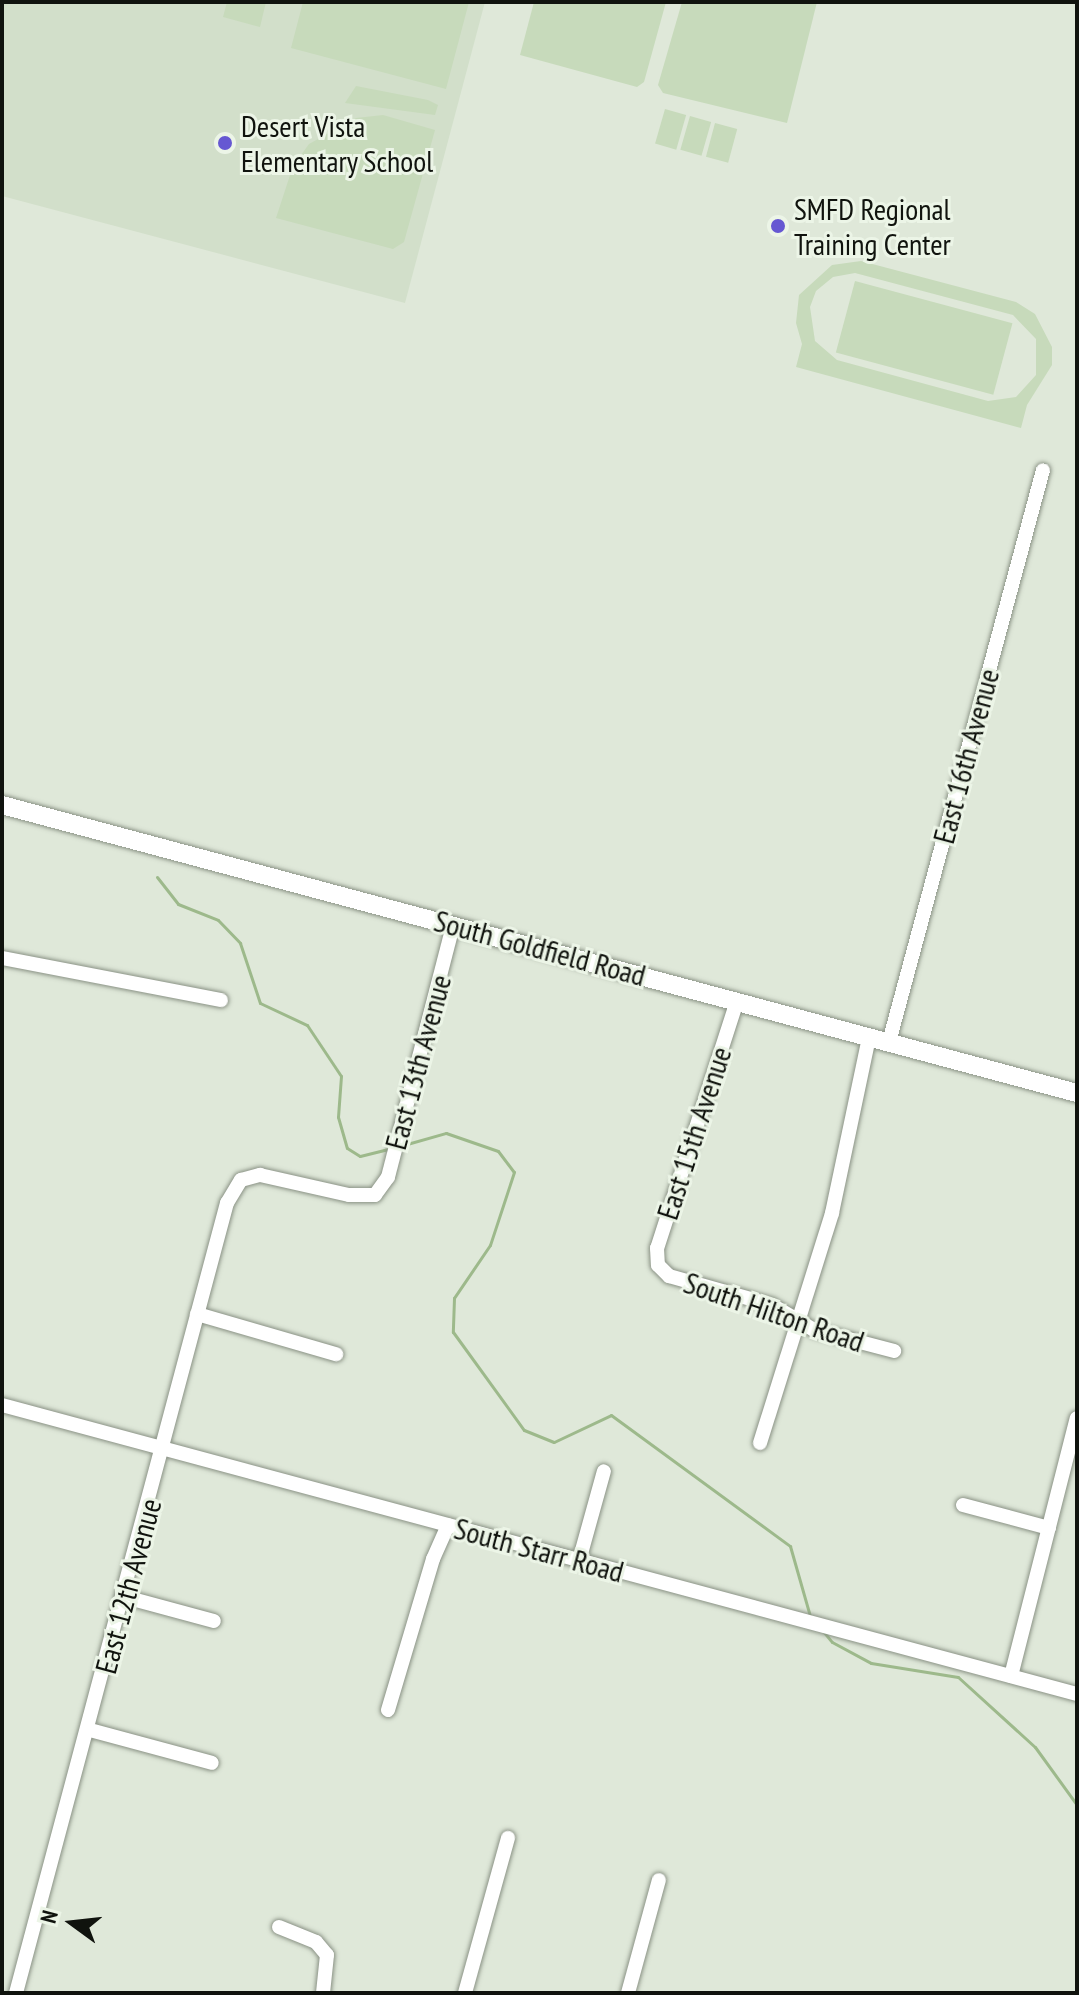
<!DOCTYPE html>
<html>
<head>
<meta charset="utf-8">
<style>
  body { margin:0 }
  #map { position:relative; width:1079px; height:1995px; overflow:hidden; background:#dfe8d9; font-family:"PT Sans Narrow",sans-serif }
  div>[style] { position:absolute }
  .built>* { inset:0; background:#d2dfca }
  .green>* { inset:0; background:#c7dabb; transform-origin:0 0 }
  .stream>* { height:3px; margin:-1.5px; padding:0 1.5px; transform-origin:1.5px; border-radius:1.5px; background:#9db98b }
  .roads { filter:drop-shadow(0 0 2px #8a9285) drop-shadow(0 0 2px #8a9285) }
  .minor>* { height:14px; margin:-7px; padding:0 7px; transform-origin:7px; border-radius:7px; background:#fff }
  .major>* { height:18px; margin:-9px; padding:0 9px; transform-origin:9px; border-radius:9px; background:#fff }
  .dots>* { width:22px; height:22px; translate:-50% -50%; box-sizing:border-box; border:4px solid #ecf5e7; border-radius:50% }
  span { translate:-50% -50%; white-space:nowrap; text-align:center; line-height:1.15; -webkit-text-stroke:6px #ecf5e7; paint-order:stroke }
  .poi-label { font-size:30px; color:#10130e }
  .left { translate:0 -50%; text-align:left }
  .street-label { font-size:30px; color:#10130e }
  .frame { position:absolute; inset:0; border:4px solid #10130e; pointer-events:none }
  .north { position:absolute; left:32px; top:1883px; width:80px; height:80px; -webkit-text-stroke:6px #ecf5e7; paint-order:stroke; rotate:285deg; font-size:22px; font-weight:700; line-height:32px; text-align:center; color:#10130e }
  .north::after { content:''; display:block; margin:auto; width:28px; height:36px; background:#10130e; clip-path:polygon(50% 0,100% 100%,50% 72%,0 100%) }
</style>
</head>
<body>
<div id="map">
  <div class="built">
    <i style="clip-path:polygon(2px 2px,485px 2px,405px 303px,2px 196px)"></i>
  </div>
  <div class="green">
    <i style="clip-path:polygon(227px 2px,266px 2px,260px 27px,223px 17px)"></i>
    <i style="clip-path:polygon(303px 2px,469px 2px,446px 89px,291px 48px)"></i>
    <i style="clip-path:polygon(534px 2px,666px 2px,644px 82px,637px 87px,520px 55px)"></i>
    <i style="clip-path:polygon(682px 2px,817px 2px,787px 123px,663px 93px,658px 85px)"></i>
    <i style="clip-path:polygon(356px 86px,428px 100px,438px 105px,435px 115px,345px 103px)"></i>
    <i style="left:665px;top:109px;width:22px;height:36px;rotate:16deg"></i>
    <i style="clip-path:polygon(383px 115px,435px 130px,404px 242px,393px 249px,276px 218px,293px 166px,309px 144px,356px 118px)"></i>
    <i style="left:690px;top:116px;width:22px;height:35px;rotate:16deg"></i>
    <i style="left:715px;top:123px;width:23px;height:35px;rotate:15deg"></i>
    <i style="clip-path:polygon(evenodd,861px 261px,1016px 302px,1035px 314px,1052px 347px,1052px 365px,1027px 405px,1021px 428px,796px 367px,802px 344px,796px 323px,799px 295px,832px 265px,861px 261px,855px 273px,1013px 315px,1036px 339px,1036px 375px,1016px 397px,988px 401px,837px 360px,815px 341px,810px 307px,816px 291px,833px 277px,855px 273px)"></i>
    <i style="left:855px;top:281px;width:163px;height:74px;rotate:15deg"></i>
  </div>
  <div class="stream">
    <i style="left:157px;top:877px;width:34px;rotate:52deg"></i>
    <i style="left:178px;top:904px;width:43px;rotate:21.8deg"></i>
    <i style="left:218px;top:920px;width:32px;rotate:46deg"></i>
    <i style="left:240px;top:943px;width:63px;rotate:71.6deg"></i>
    <i style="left:260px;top:1003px;width:52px;rotate:25.1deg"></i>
    <i style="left:307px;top:1025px;width:61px;rotate:56.3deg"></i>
    <i style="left:341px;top:1076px;width:41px;rotate:94.2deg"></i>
    <i style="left:338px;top:1117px;width:32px;rotate:74deg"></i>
    <i style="left:347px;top:1148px;width:15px;rotate:32deg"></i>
    <i style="left:360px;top:1156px;width:30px;rotate:-14deg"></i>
    <i style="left:400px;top:1146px;width:48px;rotate:-15.8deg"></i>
    <i style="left:446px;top:1133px;width:55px;rotate:19.1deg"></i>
    <i style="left:498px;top:1151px;width:26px;rotate:53deg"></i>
    <i style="left:514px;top:1172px;width:77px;rotate:108.2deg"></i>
    <i style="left:490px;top:1245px;width:64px;rotate:124.2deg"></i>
    <i style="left:454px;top:1298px;width:34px;rotate:92deg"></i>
    <i style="left:453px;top:1332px;width:121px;rotate:54.1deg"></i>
    <i style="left:524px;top:1430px;width:32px;rotate:22deg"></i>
    <i style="left:554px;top:1442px;width:63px;rotate:-25.3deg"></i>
    <i style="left:611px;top:1415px;width:222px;rotate:36.2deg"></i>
    <i style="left:790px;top:1546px;width:73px;rotate:74.1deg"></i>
    <i style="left:823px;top:1631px;width:14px;rotate:51deg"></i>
    <i style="left:832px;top:1642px;width:44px;rotate:28.3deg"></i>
    <i style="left:871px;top:1663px;width:88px;rotate:9.1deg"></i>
    <i style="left:958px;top:1677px;width:104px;rotate:42.3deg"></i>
    <i style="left:1035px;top:1747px;width:72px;rotate:54.1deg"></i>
  </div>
  <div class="roads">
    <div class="minor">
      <i style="left:2px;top:958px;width:223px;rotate:10.9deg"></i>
      <i style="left:737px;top:1001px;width:260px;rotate:107.9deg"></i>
      <i style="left:657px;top:1248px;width:17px;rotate:87deg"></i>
      <i style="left:658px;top:1265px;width:16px;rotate:45deg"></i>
      <i style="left:669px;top:1276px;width:107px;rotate:15.7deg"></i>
      <i style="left:772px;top:1305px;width:49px;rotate:30.8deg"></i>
      <i style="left:814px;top:1330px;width:83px;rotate:14.7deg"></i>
      <i style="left:889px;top:1042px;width:592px;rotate:-74.93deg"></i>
      <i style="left:197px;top:1314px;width:145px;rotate:16.1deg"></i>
      <i style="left:2px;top:1405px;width:1113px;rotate:15.05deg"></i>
      <i style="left:760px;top:1443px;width:241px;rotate:-72.6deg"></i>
      <i style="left:832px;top:1213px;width:180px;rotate:-78.1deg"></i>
      <i style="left:963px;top:1505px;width:89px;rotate:15deg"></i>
      <i style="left:579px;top:1561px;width:93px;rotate:-74.5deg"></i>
      <i style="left:125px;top:1597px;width:92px;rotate:15.1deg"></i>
      <i style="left:1011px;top:1676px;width:266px;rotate:-75.7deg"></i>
      <i style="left:388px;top:1710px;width:158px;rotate:-73.4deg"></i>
      <i style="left:433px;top:1559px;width:37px;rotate:-66deg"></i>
      <i style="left:90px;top:1730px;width:126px;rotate:15.1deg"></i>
      <i style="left:279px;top:1927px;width:40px;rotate:22deg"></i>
      <i style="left:316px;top:1942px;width:17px;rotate:50deg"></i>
      <i style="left:327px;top:1955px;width:38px;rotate:96deg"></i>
      <i style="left:16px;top:1993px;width:818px;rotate:-75.05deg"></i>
      <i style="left:227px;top:1203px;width:27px;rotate:-59deg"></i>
      <i style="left:241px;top:1180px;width:20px;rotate:-15deg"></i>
      <i style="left:260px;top:1175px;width:91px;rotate:12.7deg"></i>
      <i style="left:349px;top:1195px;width:26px"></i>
      <i style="left:375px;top:1195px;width:22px;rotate:-54deg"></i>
      <i style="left:388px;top:1177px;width:260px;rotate:-75.5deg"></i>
      <i style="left:465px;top:1993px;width:161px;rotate:-74.5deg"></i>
      <i style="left:628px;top:1993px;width:117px;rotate:-74.7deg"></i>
    </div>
    <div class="major">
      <i style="left:2px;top:805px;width:1113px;rotate:15deg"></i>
    </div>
  </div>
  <div class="dots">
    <i style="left:225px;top:143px;background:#6658d2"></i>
    <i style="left:778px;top:226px;background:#6658d2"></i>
  </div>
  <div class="poi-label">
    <span class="left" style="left:241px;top:143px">Desert Vista<br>Elementary School</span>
    <span class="left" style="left:794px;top:226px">SMFD Regional<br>Training Center</span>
  </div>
  <div class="street-label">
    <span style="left:966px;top:756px;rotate:-75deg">East 16th Avenue</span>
    <span style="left:540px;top:948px;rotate:15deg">South Goldfield Road</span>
    <span style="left:418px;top:1062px;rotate:-75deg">East 13th Avenue</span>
    <span style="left:694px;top:1133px;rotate:-72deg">East 15th Avenue</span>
    <span style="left:774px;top:1312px;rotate:19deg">South Hilton Road</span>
    <span style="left:539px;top:1550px;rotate:15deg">South Starr Road</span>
    <span style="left:128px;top:1586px;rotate:-75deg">East 12th Avenue</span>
  </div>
  <div class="frame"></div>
  <div class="north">N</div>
</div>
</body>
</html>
